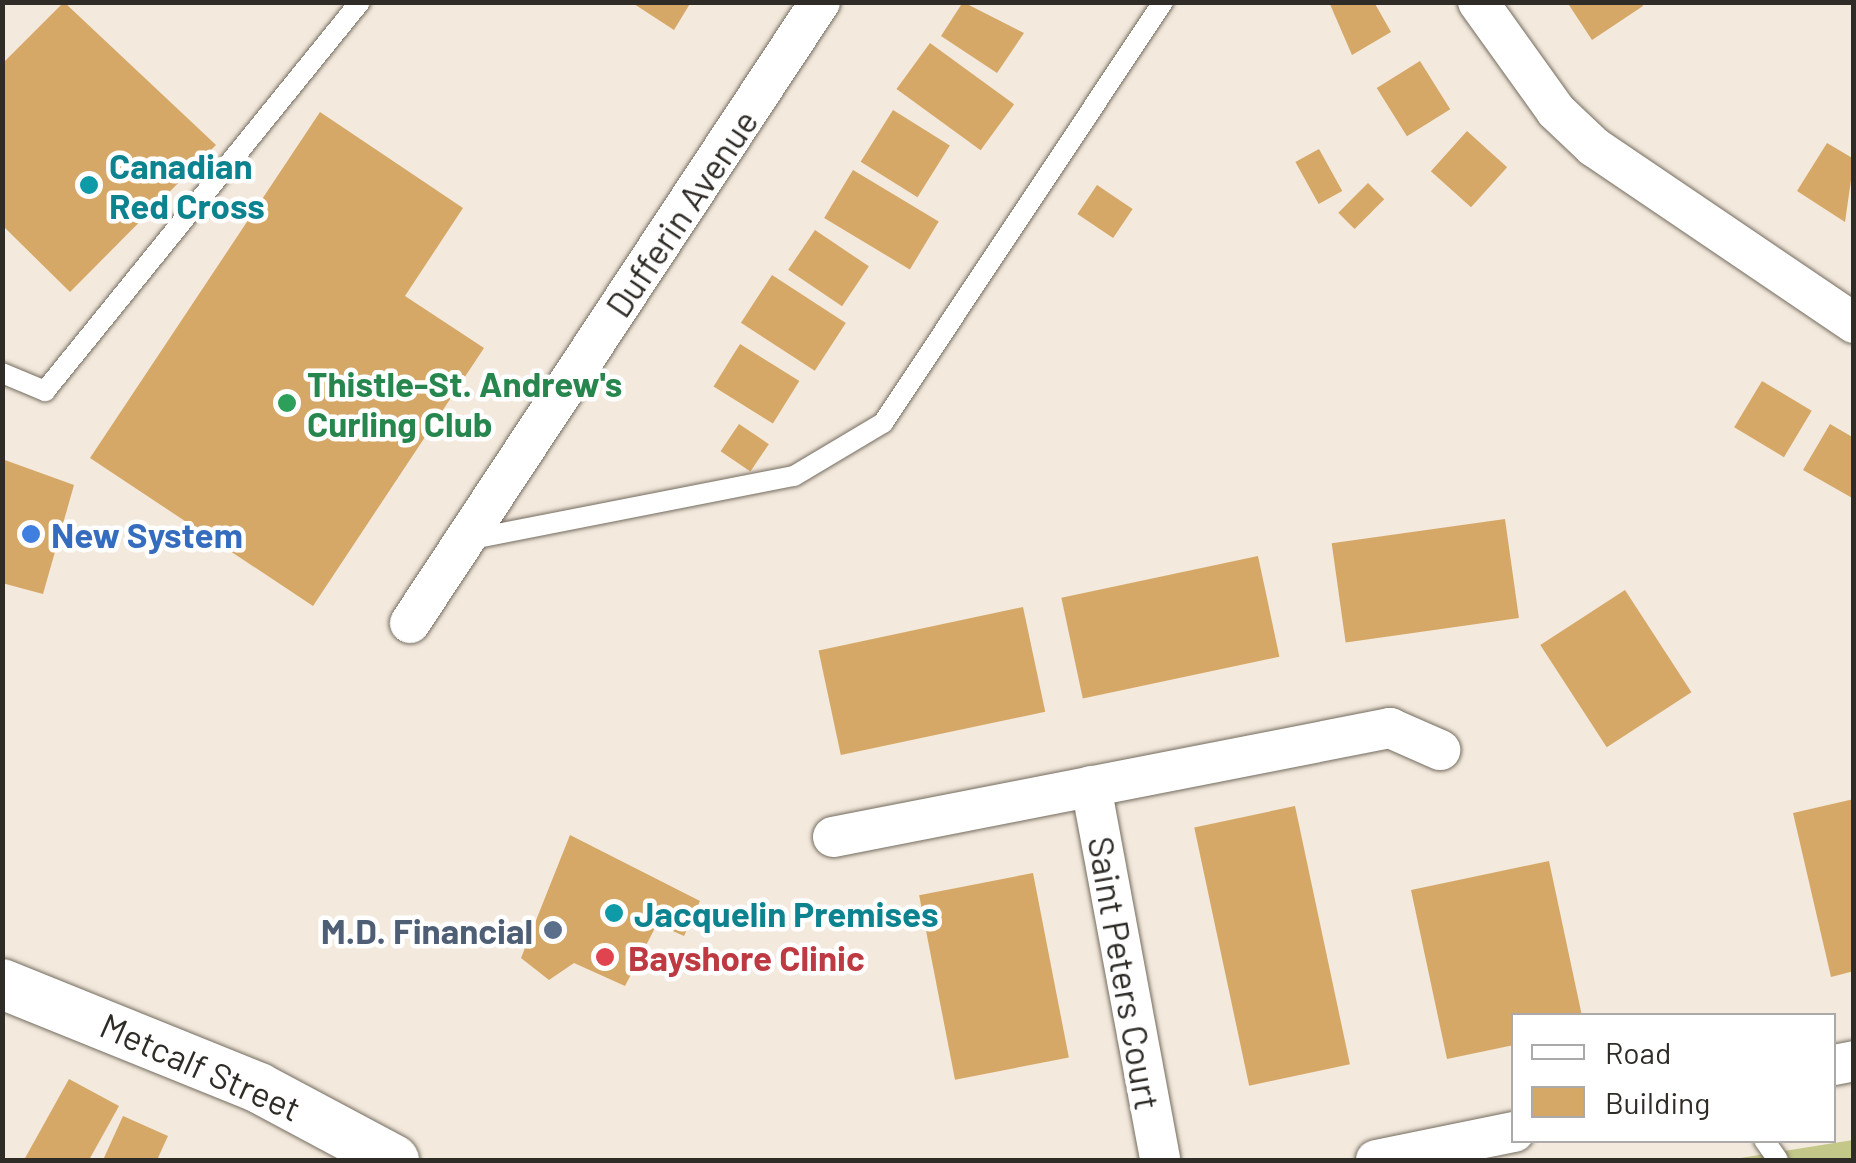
<!DOCTYPE html>
<html>
<head>
<meta charset="utf-8">
<style>
  body { margin:0 }
  #map { position:relative; width:1856px; height:1163px; overflow:hidden; background:#f3e9dc; font-family:Barlow,sans-serif }
  div>[style] { position:absolute }
  .green>* { inset:0; background:#c3c788 }
  .building>* { inset:0; background:#d6a867; transform-origin:0 0 }
  .roads { filter:drop-shadow(0 0 2px #746c60) drop-shadow(0 0 2px #746c60) }
  .service>* { height:20px; margin:-10px; padding:0 10px; transform-origin:10px; border-radius:10px; background:#fff }
  .minor>* { height:40px; margin:-20px; padding:0 20px; transform-origin:20px; border-radius:20px; background:#fff }
  .tertiary>* { height:50px; margin:-25px; padding:0 25px; transform-origin:25px; border-radius:25px; background:#fff }
  .dots>* { width:28px; height:28px; translate:-50% -50%; box-sizing:border-box; border:5px solid #fff; border-radius:50% }
  span { translate:-50% -50%; white-space:nowrap; text-align:center; line-height:1.15; -webkit-text-stroke:9px #fff; paint-order:stroke }
  .culture-label { font-size:35px; color:#0d838f; font-weight:700 }
  .left { translate:0 -50%; text-align:left }
  .street-label { font-size:35px; color:#2f2b27 }
  .leisure-label { font-size:35px; color:#27864d; font-weight:700 }
  .shop-label { font-size:35px; color:#366cbe; font-weight:700 }
  .service-label { font-size:35px; color:#4e5e75; font-weight:700 }
  .right { translate:-100% -50%; text-align:right }
  .health-label { font-size:35px; color:#be3a42; font-weight:700 }
  .frame { position:absolute; inset:0; border:5px solid #2f2b27; pointer-events:none }
  .legend { position:absolute; left:1511px; top:1013px; width:325px; height:130px; box-sizing:border-box; background:#fff; border:2px solid #acaaa9; margin:0; padding:12px 18px; list-style:none; font-size:30px; color:#2f2b27 }
  .legend li { display:flex; align-items:center; gap:20px; height:50px }
  .legend b { width:50px; border:2px solid #acaaa9 }
</style>
</head>
<body>
<div id="map">
  <div class="green">
    <i style="clip-path:polygon(1853px 1140px,1853px 1160px,1728px 1160px)"></i>
  </div>
  <div class="building">
    <i style="clip-path:polygon(64px 2px,216px 145px,70px 292px,2px 225px,2px 64px)"></i>
    <i style="clip-path:polygon(631px 2px,691px 2px,674px 30px)"></i>
    <i style="clip-path:polygon(963px 2px,1024px 33px,997px 73px,941px 36px)"></i>
    <i style="clip-path:polygon(1329px 2px,1374px 2px,1391px 32px,1352px 55px)"></i>
    <i style="clip-path:polygon(1567px 2px,1641px 2px,1643px 6px,1592px 40px)"></i>
    <i style="left:930px;top:43px;width:104px;height:57px;rotate:36deg"></i>
    <i style="left:1420px;top:61px;width:57px;height:51px;rotate:58deg"></i>
    <i style="left:893px;top:110px;width:67px;height:61px;rotate:32deg"></i>
    <i style="clip-path:polygon(320px 112px,463px 208px,405px 296px,484px 348px,313px 606px,90px 458px)"></i>
    <i style="left:1467px;top:131px;width:54px;height:54px;rotate:42deg"></i>
    <i style="clip-path:polygon(1827px 143px,1854px 159px,1845px 222px,1797px 191px)"></i>
    <i style="left:1319px;top:149px;width:48px;height:27px;rotate:61deg"></i>
    <i style="left:853px;top:170px;width:100px;height:56px;rotate:31deg"></i>
    <i style="left:1368px;top:183px;width:23px;height:42px;rotate:45deg"></i>
    <i style="left:1097px;top:185px;width:43px;height:35px;rotate:34deg"></i>
    <i style="left:815px;top:230px;width:65px;height:48px;rotate:34deg"></i>
    <i style="left:772px;top:275px;width:88px;height:57px;rotate:33deg"></i>
    <i style="left:740px;top:344px;width:70px;height:50px;rotate:32deg"></i>
    <i style="left:1762px;top:381px;width:58px;height:54px;rotate:31deg"></i>
    <i style="left:739px;top:424px;width:36px;height:33px;rotate:34deg"></i>
    <i style="clip-path:polygon(1830px 424px,1854px 438px,1854px 499px,1803px 470px)"></i>
    <i style="clip-path:polygon(2px 459px,74px 485px,43px 594px,2px 583px)"></i>
    <i style="left:1505px;top:519px;width:100px;height:175px;rotate:82deg"></i>
    <i style="left:1258px;top:556px;width:103px;height:201px;rotate:78deg"></i>
    <i style="left:1625px;top:590px;width:122px;height:101px;rotate:57deg"></i>
    <i style="left:1023px;top:607px;width:107px;height:209px;rotate:78deg"></i>
    <i style="clip-path:polygon(1854px 799px,1854px 971px,1831px 977px,1793px 813px)"></i>
    <i style="left:1295px;top:806px;width:264px;height:103px;rotate:78deg"></i>
    <i style="clip-path:polygon(570px 835px,700px 901px,684px 936px,657px 924px,625px 986px,574px 963px,549px 980px,521px 958px)"></i>
    <i style="clip-path:polygon(1549px 861px,1582px 1016px,1514px 1016px,1514px 1045px,1447px 1059px,1411px 890px)"></i>
    <i style="left:1033px;top:873px;width:188px;height:116px;rotate:79deg"></i>
    <i style="clip-path:polygon(69px 1079px,119px 1106px,89px 1160px,24px 1160px)"></i>
    <i style="clip-path:polygon(123px 1116px,168px 1136px,157px 1160px,103px 1160px)"></i>
  </div>
  <div class="roads">
    <div class="service">
      <i style="left:2px;top:373px;width:47px;rotate:22.7deg"></i>
      <i style="left:45px;top:391px;width:501px;rotate:-51deg"></i>
      <i style="left:467px;top:540px;width:333px;rotate:-11.1deg"></i>
      <i style="left:794px;top:476px;width:104px;rotate:-30.8deg"></i>
      <i style="left:883px;top:423px;width:506px;rotate:-56.37deg"></i>
      <i style="left:1764px;top:1140px;width:24px;rotate:55deg"></i>
    </div>
    <div class="minor">
      <i style="left:1478px;top:2px;width:134px;rotate:54.4deg"></i>
      <i style="left:1556px;top:111px;width:52px;rotate:43.5deg"></i>
      <i style="left:1594px;top:147px;width:314px;rotate:34.1deg"></i>
      <i style="left:410px;top:623px;width:744px;rotate:-56.57deg"></i>
      <i style="left:1091px;top:786px;width:380px;rotate:79.5deg"></i>
      <i style="left:833px;top:837px;width:568px;rotate:-11.07deg"></i>
      <i style="left:1390px;top:728px;width:55px;rotate:23.7deg"></i>
      <i style="left:1834px;top:1065px;width:20px;rotate:-11deg"></i>
      <i style="left:1376px;top:1160px;width:141px;rotate:-11.5deg"></i>
    </div>
    <div class="tertiary">
      <i style="left:2px;top:984px;width:277px;rotate:22deg"></i>
      <i style="left:259px;top:1088px;width:153px;rotate:28.1deg"></i>
    </div>
  </div>
  <div class="dots">
    <i style="left:89px;top:185px;background:#0f9aa8"></i>
    <i style="left:287px;top:403px;background:#2e9e5b"></i>
    <i style="left:31px;top:534px;background:#3f7fe0"></i>
    <i style="left:614px;top:913px;background:#0f9aa8"></i>
    <i style="left:553px;top:930px;background:#5c6f8a"></i>
    <i style="left:605px;top:957px;background:#e0444e"></i>
  </div>
  <div class="culture-label">
    <span class="left" style="left:109px;top:185px">Canadian<br>Red Cross</span>
    <span class="left" style="left:634px;top:913px">Jacquelin Premises</span>
  </div>
  <div class="street-label">
    <span style="left:681px;top:213px;rotate:-56deg">Dufferin Avenue</span>
    <span style="left:1125px;top:973px;rotate:80deg">Saint Peters Court</span>
    <span style="left:201px;top:1066px;rotate:24deg">Metcalf Street</span>
  </div>
  <div class="leisure-label">
    <span class="left" style="left:307px;top:403px">Thistle-St. Andrew's<br>Curling Club</span>
  </div>
  <div class="shop-label">
    <span class="left" style="left:51px;top:534px">New System</span>
  </div>
  <div class="service-label">
    <span class="right" style="left:533px;top:930px">M.D. Financial</span>
  </div>
  <div class="health-label">
    <span class="left" style="left:628px;top:957px">Bayshore Clinic</span>
  </div>
  <div class="frame"></div>
  <ul class="legend">
  <li><b style="height:12px;background:#fff"></b>Road</li>
  <li><b style="height:28px;background:#d6a867"></b>Building</li>
  </ul>
</div>
</body>
</html>
